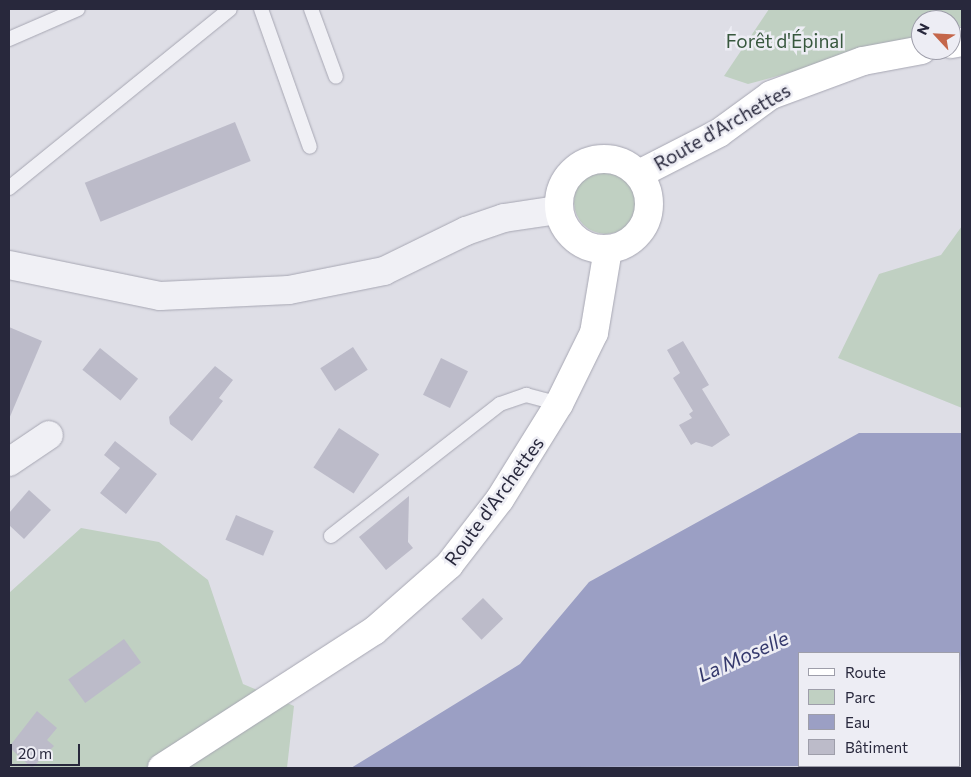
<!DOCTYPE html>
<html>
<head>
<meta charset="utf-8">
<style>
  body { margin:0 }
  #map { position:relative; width:971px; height:777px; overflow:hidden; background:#dedee6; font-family:Commissioner,sans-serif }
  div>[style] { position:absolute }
  .green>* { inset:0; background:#c0d0c2 }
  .round { border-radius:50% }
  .water>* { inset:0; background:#9b9fc4 }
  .building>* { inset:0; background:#bcbbc9; transform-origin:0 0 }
  .roads { filter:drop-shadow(0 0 1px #a7a7b3) drop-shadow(0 0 1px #a7a7b3) }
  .lane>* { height:14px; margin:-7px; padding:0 7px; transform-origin:7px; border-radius:7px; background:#f0f0f5 }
  .street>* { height:28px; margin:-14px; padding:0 14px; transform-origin:14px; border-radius:14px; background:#f0f0f5 }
  .secondary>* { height:28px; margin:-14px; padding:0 14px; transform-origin:14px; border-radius:14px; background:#fff }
  .secondary>.ring { margin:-14px; padding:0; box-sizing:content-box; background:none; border:28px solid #fff; border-radius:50% }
  span { translate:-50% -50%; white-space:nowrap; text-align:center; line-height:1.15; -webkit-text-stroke:5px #ededf4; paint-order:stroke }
  .park-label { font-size:19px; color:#37573d }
  .street-label { font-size:19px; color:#28283c }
  .water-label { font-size:20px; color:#35396d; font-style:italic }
  .frame { position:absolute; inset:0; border:10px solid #28283c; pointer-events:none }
  .legend { position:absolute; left:798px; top:652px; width:162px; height:115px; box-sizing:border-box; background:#ededf4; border:1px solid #9e9eaa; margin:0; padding:6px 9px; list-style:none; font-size:15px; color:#28283c }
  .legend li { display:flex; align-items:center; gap:10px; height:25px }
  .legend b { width:25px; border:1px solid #9e9eaa }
  .north { position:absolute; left:911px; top:10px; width:50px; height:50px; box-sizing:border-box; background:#ededf4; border:1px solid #9e9eaa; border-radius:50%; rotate:295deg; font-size:14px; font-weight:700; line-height:20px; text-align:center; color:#28283c }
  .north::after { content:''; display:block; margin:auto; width:18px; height:22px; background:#c4664a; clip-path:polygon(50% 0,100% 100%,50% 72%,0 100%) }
  .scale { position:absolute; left:10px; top:744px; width:70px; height:22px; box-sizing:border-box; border:2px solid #28283c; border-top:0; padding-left:6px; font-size:15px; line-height:18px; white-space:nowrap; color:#28283c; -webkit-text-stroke:4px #ededf4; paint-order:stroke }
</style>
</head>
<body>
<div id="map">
  <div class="green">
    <i style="clip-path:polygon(769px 9px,962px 9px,962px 26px,951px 29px,951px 20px,921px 20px,921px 37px,748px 84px,724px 76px)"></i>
    <i class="round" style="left:574px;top:170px;width:64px;height:64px"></i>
    <i style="clip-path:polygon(962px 226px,962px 408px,838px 358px,879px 274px,941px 255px)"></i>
    <i style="clip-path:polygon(81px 528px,159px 542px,208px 580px,243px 684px,294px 706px,287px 768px,9px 768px,9px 593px)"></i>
  </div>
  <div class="water">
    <i style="clip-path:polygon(859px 433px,962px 433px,962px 741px,960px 653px,800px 653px,800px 766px,851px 766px,351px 768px,520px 664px,589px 582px)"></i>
  </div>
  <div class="building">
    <i style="left:235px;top:122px;width:42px;height:162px;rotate:68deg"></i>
    <i style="clip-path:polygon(9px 327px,42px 341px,9px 419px)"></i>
    <i style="clip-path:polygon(683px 341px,709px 385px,702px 389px,730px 435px,712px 447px,696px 442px,691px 445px,679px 425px,692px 418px,689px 414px,693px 411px,673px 378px,680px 373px,667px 350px)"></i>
    <i style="left:353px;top:347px;width:27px;height:39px;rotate:57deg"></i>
    <i style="left:100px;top:348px;width:49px;height:28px;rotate:39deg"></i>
    <i style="left:441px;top:358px;width:30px;height:41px;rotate:26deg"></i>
    <i style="clip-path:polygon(215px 366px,233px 380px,219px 398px,223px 401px,192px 441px,170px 424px,169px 417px)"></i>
    <i style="left:339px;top:428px;width:48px;height:47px;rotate:33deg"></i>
    <i style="clip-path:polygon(115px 441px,157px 474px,126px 514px,100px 493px,120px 468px,104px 455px)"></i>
    <i style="clip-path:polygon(29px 490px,51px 510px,24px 539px,9px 525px,9px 513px)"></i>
    <i style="clip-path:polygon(409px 496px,408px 542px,413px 548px,386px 570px,359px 537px)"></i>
    <i style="left:236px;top:515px;width:41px;height:27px;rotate:23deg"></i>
    <i style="left:483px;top:598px;width:29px;height:30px;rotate:46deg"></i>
    <i style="left:124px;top:639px;width:29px;height:69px;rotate:54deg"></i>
    <i style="clip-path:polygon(37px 711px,57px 728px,47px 740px,54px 746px,32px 768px,9px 747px)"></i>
  </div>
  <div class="roads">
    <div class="lane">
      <i style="left:261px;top:9px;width:146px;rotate:70.5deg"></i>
      <i style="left:311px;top:9px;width:72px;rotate:69.8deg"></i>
      <i style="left:9px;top:39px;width:75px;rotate:-23.5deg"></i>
      <i style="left:9px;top:188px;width:284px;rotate:-39deg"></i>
      <i style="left:331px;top:536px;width:214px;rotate:-38deg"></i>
      <i style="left:500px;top:404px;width:28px;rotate:-19deg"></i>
      <i style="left:526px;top:395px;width:34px;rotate:15deg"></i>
    </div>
    <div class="street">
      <i style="left:9px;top:265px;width:154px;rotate:11.6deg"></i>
      <i style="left:160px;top:296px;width:129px;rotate:-2.7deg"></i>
      <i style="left:289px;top:290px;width:97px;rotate:-11.3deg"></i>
      <i style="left:384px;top:271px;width:91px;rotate:-26deg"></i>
      <i style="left:466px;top:231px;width:40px;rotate:-18.9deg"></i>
      <i style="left:504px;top:218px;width:55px;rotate:-8.4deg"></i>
      <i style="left:9px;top:462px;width:48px;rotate:-34deg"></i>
    </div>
    <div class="secondary">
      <i style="left:951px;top:44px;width:11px;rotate:-10deg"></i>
      <i class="ring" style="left:559px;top:159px;width:62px;height:62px"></i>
      <i style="left:639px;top:174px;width:90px;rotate:-27.1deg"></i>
      <i style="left:719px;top:133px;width:64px;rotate:-36.2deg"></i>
      <i style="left:771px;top:95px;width:98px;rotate:-20.3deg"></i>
      <i style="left:863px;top:61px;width:60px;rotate:-10.6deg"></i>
      <i style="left:162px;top:768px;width:252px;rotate:-32.9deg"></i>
      <i style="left:374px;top:631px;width:100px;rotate:-41.3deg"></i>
      <i style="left:449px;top:565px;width:83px;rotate:-52.3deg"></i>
      <i style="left:500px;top:499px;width:112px;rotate:-58.2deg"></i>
      <i style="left:559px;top:404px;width:79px;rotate:-63.8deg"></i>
      <i style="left:594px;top:333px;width:85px;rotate:-80.5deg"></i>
    </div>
  </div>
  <div class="park-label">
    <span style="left:785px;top:41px">Forêt d'Épinal</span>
  </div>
  <div class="street-label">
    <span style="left:722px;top:127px;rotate:-30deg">Route d'Archettes</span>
    <span style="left:494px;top:501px;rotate:-54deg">Route d'Archettes</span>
  </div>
  <div class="water-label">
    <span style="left:743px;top:656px;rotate:-24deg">La Moselle</span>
  </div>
  <div class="frame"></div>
  <ul class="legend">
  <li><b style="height:6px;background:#fff"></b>Route</li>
  <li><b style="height:14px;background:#c0d0c2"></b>Parc</li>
  <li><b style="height:14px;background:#9b9fc4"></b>Eau</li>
  <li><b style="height:14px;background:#bcbbc9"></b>Bâtiment</li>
  </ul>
  <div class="north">N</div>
  <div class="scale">20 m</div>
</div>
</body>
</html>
